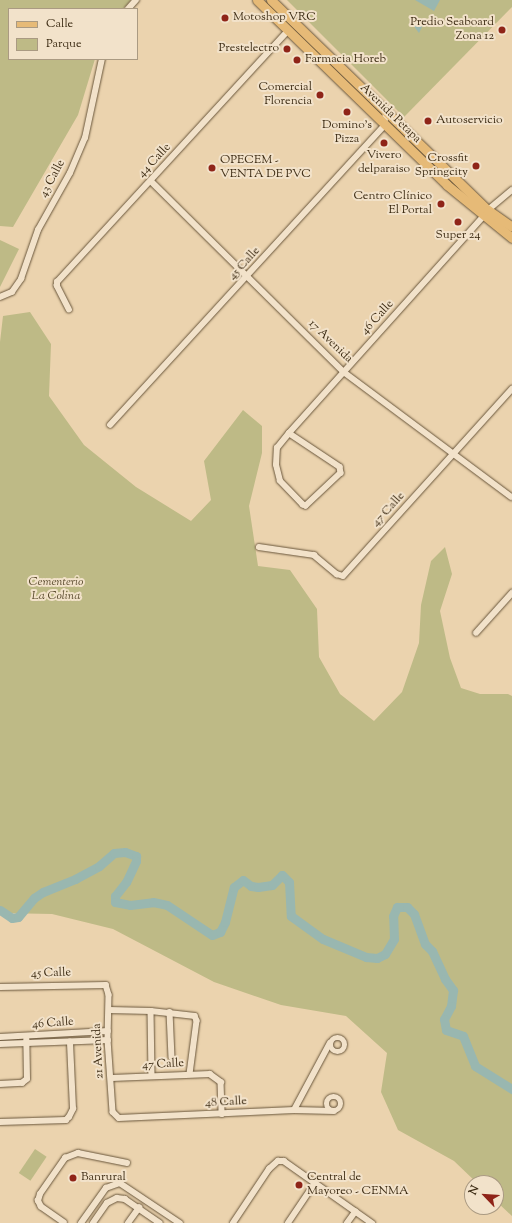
<!DOCTYPE html>
<html>
<head>
<meta charset="utf-8">
<style>
  body { margin:0 }
  #map { position:relative; width:512px; height:1223px; overflow:hidden; background:#ebd3ae; font-family:"Sorts Mill Goudy",serif }
  div>[style] { position:absolute }
  .green>* { inset:0; background:#beba86; transform-origin:0 0 }
  .water>* { inset:0; background:#99b7b0 }
  .river>* { height:9px; margin:-4.5px; padding:0 4.5px; transform-origin:4.5px; border-radius:4.5px; background:#99b7b0 }
  .roads { filter:drop-shadow(0 0 1px #69563b) drop-shadow(0 0 1px #69563b) }
  .street>* { height:5.5px; margin:-2.75px; padding:0 2.75px; transform-origin:2.75px; border-radius:2.75px; background:#f2e2ca }
  .street>.ring { margin:-2.75px; padding:0; box-sizing:content-box; background:none; border:5.5px solid #f2e2ca; border-radius:50% }
  .primary>* { height:9px; margin:-4.5px; padding:0 4.5px; transform-origin:4.5px; border-radius:4.5px; background:#e6ba77 }
  .dots>* { width:11px; height:11px; translate:-50% -50%; box-sizing:border-box; border:2px solid #f2e2ca; border-radius:50% }
  span { translate:-50% -50%; white-space:nowrap; text-align:center; line-height:1.15; -webkit-text-stroke:4px #f2e2ca; paint-order:stroke }
  .poi-label { font-size:12px; color:#3e2d15 }
  .left { translate:0 -50%; text-align:left }
  .right { translate:-100% -50%; text-align:right }
  .street-label { font-size:12px; color:#3e2d15 }
  .park-label { font-size:12px; color:#58492c; font-style:italic }
  .legend { position:absolute; left:8px; top:8px; width:130px; height:52px; box-sizing:border-box; background:#f2e2ca; border:1px solid #aa9a82; margin:0; padding:5px 7px; list-style:none; font-size:12px; color:#3e2d15 }
  .legend li { display:flex; align-items:center; gap:8px; height:20px }
  .legend b { width:20px; border:1px solid #aa9a82 }
  .north { position:absolute; left:464px; top:1175px; width:40px; height:40px; box-sizing:border-box; background:#f2e2ca; border:1px solid #aa9a82; border-radius:50%; rotate:295deg; font-size:11px; font-weight:700; line-height:16px; text-align:center; color:#3e2d15 }
  .north::after { content:''; display:block; margin:auto; width:14px; height:18px; background:#8f2418; clip-path:polygon(50% 0,100% 100%,50% 72%,0 100%) }
</style>
</head>
<body>
<div id="map">
  <div class="green">
    <i style="clip-path:polygon(0 0,131px 0,123px 9px,9px 9px,9px 59px,95px 59px,78px 115px,13px 227px,0 226px)"></i>
    <i style="clip-path:polygon(287px 0,512px 0,512px 7px,404px 117px)"></i>
    <i style="clip-path:polygon(0 240px,19px 249px,0 287px)"></i>
    <i style="clip-path:polygon(30px 312px,51px 344px,49px 396px,84px 445px,136px 487px,191px 521px,211px 500px,204px 461px,243px 410px,262px 426px,262px 453px,249px 506px,258px 566px,290px 570px,317px 609px,319px 657px,340px 694px,374px 721px,402px 692px,419px 643px,421px 605px,431px 561px,445px 547px,452px 574px,440px 611px,450px 658px,461px 688px,480px 694px,508px 694px,512px 696px,512px 1216px,496px 1201px,496px 1183px,477px 1183px,454px 1161px,398px 1130px,381px 1092px,387px 1053px,346px 1016px,281px 1005px,214px 982px,113px 929px,52px 914px,0 913px,0 342px,3px 316px)"></i>
    <i style="left:35px;top:1149px;width:14px;height:29px;rotate:34deg"></i>
  </div>
  <div class="water">
    <i style="clip-path:polygon(415px 0,440px 0,434px 11px)"></i>
    <i style="clip-path:polygon(416px 20px,423px 25px,419px 33px,413px 25px)"></i>
  </div>
  <div class="river">
    <i style="left:0;top:910px;width:14px;rotate:34deg"></i>
    <i style="left:12px;top:918px;width:6px;rotate:-9deg"></i>
    <i style="left:18px;top:917px;width:25px;rotate:-50deg"></i>
    <i style="left:34px;top:898px;width:11px;rotate:-34deg"></i>
    <i style="left:43px;top:892px;width:35px;rotate:-22deg"></i>
    <i style="left:75px;top:879px;width:27px;rotate:-28deg"></i>
    <i style="left:99px;top:866px;width:20px;rotate:-41deg"></i>
    <i style="left:114px;top:853px;width:11px;rotate:-5deg"></i>
    <i style="left:125px;top:852px;width:12px;rotate:20deg"></i>
    <i style="left:136px;top:856px;width:5px;rotate:90deg"></i>
    <i style="left:136px;top:861px;width:23px;rotate:115deg"></i>
    <i style="left:126px;top:882px;width:18px;rotate:128deg"></i>
    <i style="left:115px;top:896px;width:6px;rotate:90deg"></i>
    <i style="left:115px;top:902px;width:15px;rotate:11deg"></i>
    <i style="left:130px;top:905px;width:23px;rotate:-7deg"></i>
    <i style="left:153px;top:902px;width:14px;rotate:12deg"></i>
    <i style="left:167px;top:905px;width:54px;rotate:33.7deg"></i>
    <i style="left:212px;top:935px;width:9px;rotate:-21deg"></i>
    <i style="left:220px;top:932px;width:11px;rotate:-63deg"></i>
    <i style="left:225px;top:922px;width:36px;rotate:-76deg"></i>
    <i style="left:234px;top:887px;width:11px;rotate:-38deg"></i>
    <i style="left:243px;top:880px;width:10px;rotate:37deg"></i>
    <i style="left:251px;top:886px;width:7px;rotate:8deg"></i>
    <i style="left:258px;top:887px;width:14px;rotate:-8deg"></i>
    <i style="left:272px;top:885px;width:14px;rotate:-45deg"></i>
    <i style="left:282px;top:875px;width:10px;rotate:45deg"></i>
    <i style="left:289px;top:882px;width:34px;rotate:87deg"></i>
    <i style="left:291px;top:916px;width:39px;rotate:36deg"></i>
    <i style="left:323px;top:939px;width:47px;rotate:22.7deg"></i>
    <i style="left:366px;top:957px;width:11px;rotate:5deg"></i>
    <i style="left:377px;top:958px;width:9px;rotate:-27deg"></i>
    <i style="left:385px;top:954px;width:17px;rotate:-59deg"></i>
    <i style="left:394px;top:939px;width:23px;rotate:-92deg"></i>
    <i style="left:393px;top:916px;width:10px;rotate:-66deg"></i>
    <i style="left:397px;top:907px;width:10px"></i>
    <i style="left:407px;top:907px;width:10px;rotate:45deg"></i>
    <i style="left:414px;top:914px;width:32px;rotate:70deg"></i>
    <i style="left:425px;top:944px;width:10px;rotate:45deg"></i>
    <i style="left:432px;top:951px;width:31px;rotate:65deg"></i>
    <i style="left:445px;top:979px;width:14px;rotate:54deg"></i>
    <i style="left:453px;top:990px;width:16px;rotate:97deg"></i>
    <i style="left:451px;top:1006px;width:15px;rotate:118deg"></i>
    <i style="left:444px;top:1019px;width:11px;rotate:80deg"></i>
    <i style="left:446px;top:1030px;width:18px;rotate:19deg"></i>
    <i style="left:463px;top:1036px;width:32px;rotate:68deg"></i>
    <i style="left:475px;top:1066px;width:44px;rotate:31.9deg"></i>
  </div>
  <div class="roads">
    <div class="street">
      <i style="left:128px;top:9px;width:12px;rotate:-48deg"></i>
      <i style="left:151px;top:181px;width:272px;rotate:44.7deg"></i>
      <i style="left:344px;top:372px;width:209px;rotate:36.7deg"></i>
      <i style="left:488px;top:210px;width:31px;rotate:-40deg"></i>
      <i style="left:0;top:297px;width:13px;rotate:-23deg"></i>
      <i style="left:12px;top:292px;width:16px;rotate:-55deg"></i>
      <i style="left:21px;top:279px;width:52px;rotate:-70.9deg"></i>
      <i style="left:38px;top:230px;width:65px;rotate:-60.7deg"></i>
      <i style="left:70px;top:173px;width:38px;rotate:-67deg"></i>
      <i style="left:85px;top:138px;width:81px;rotate:-77.9deg"></i>
      <i style="left:69px;top:310px;width:27px;rotate:-117deg"></i>
      <i style="left:57px;top:286px;width:4px;rotate:-90deg"></i>
      <i style="left:57px;top:282px;width:341px;rotate:-47.4deg"></i>
      <i style="left:110px;top:425px;width:406px;rotate:-47.5deg"></i>
      <i style="left:384px;top:126px;width:14px;rotate:-82deg"></i>
      <i style="left:289px;top:433px;width:61px;rotate:33.7deg"></i>
      <i style="left:340px;top:467px;width:6px;rotate:81deg"></i>
      <i style="left:341px;top:473px;width:48px;rotate:136.7deg"></i>
      <i style="left:306px;top:506px;width:3px;rotate:-162deg"></i>
      <i style="left:303px;top:505px;width:33px;rotate:-134deg"></i>
      <i style="left:280px;top:481px;width:16px;rotate:-104deg"></i>
      <i style="left:276px;top:465px;width:17px;rotate:-87deg"></i>
      <i style="left:277px;top:448px;width:19px;rotate:-51deg"></i>
      <i style="left:289px;top:433px;width:292px;rotate:-48.1deg"></i>
      <i style="left:259px;top:547px;width:56px;rotate:8.3deg"></i>
      <i style="left:314px;top:555px;width:30px;rotate:40deg"></i>
      <i style="left:337px;top:574px;width:6px;rotate:18deg"></i>
      <i style="left:343px;top:576px;width:252px;rotate:-47.9deg"></i>
      <i style="left:476px;top:633px;width:54px;rotate:-48deg"></i>
      <i style="left:0;top:987px;width:106px;rotate:-1.1deg"></i>
      <i style="left:106px;top:985px;width:10px;rotate:73deg"></i>
      <i style="left:109px;top:995px;width:45px;rotate:91.3deg"></i>
      <i style="left:108px;top:1040px;width:72px;rotate:86deg"></i>
      <i style="left:113px;top:1112px;width:8px;rotate:45deg"></i>
      <i style="left:119px;top:1118px;width:175px;rotate:-2.6deg"></i>
      <i style="left:294px;top:1110px;width:40px;rotate:1.4deg"></i>
      <i style="left:109px;top:1010px;width:42px;rotate:1.4deg"></i>
      <i style="left:151px;top:1011px;width:44px;rotate:6.5deg"></i>
      <i style="left:195px;top:1016px;width:5px;rotate:68deg"></i>
      <i style="left:197px;top:1021px;width:53px;rotate:97.5deg"></i>
      <i style="left:151px;top:1011px;width:65px;rotate:89.1deg"></i>
      <i style="left:170px;top:1012px;width:45px;rotate:87.5deg"></i>
      <i style="left:0;top:1037px;width:108px;rotate:-3.2deg"></i>
      <i class="ring" style="left:331px;top:1038px;width:8.5px;height:8.5px"></i>
      <i style="left:0;top:1044px;width:108px;rotate:-2.1deg"></i>
      <i style="left:112px;top:1078px;width:98px;rotate:-2.3deg"></i>
      <i style="left:210px;top:1074px;width:14px;rotate:36deg"></i>
      <i style="left:221px;top:1082px;width:32px;rotate:88deg"></i>
      <i style="left:0;top:1084px;width:22px;rotate:-3deg"></i>
      <i style="left:22px;top:1083px;width:6px;rotate:-39deg"></i>
      <i style="left:27px;top:1079px;width:39px;rotate:-91deg"></i>
      <i class="ring" style="left:327px;top:1097px;width:8.5px;height:8.5px"></i>
      <i style="left:294px;top:1110px;width:76px;rotate:-61.8deg"></i>
      <i style="left:0;top:1122px;width:66px;rotate:-1.7deg"></i>
      <i style="left:66px;top:1120px;width:4px;rotate:-45deg"></i>
      <i style="left:69px;top:1117px;width:9px;rotate:-63deg"></i>
      <i style="left:73px;top:1109px;width:67px;rotate:-92.6deg"></i>
      <i style="left:64px;top:1223px;width:28px;rotate:-145deg"></i>
      <i style="left:41px;top:1207px;width:7px;rotate:-117deg"></i>
      <i style="left:38px;top:1201px;width:7px;rotate:-74deg"></i>
      <i style="left:40px;top:1194px;width:44px;rotate:-55.2deg"></i>
      <i style="left:65px;top:1158px;width:14px;rotate:-21deg"></i>
      <i style="left:78px;top:1153px;width:50px;rotate:11.5deg"></i>
      <i style="left:81px;top:1223px;width:43px;rotate:-54.5deg"></i>
      <i style="left:106px;top:1188px;width:15px;rotate:-20deg"></i>
      <i style="left:120px;top:1183px;width:72px;rotate:33.7deg"></i>
      <i style="left:93px;top:1223px;width:24px;rotate:-55deg"></i>
      <i style="left:107px;top:1203px;width:11px;rotate:-27deg"></i>
      <i style="left:117px;top:1198px;width:8px;rotate:7deg"></i>
      <i style="left:125px;top:1199px;width:42px;rotate:34.4deg"></i>
      <i style="left:128px;top:1223px;width:19px;rotate:-54deg"></i>
      <i style="left:233px;top:1223px;width:65px;rotate:-56.3deg"></i>
      <i style="left:269px;top:1169px;width:12px;rotate:-42deg"></i>
      <i style="left:278px;top:1161px;width:6px"></i>
      <i style="left:284px;top:1161px;width:108px;rotate:35.2deg"></i>
      <i style="left:288px;top:1223px;width:48px;rotate:-56deg"></i>
      <i style="left:347px;top:1223px;width:14px;rotate:-54deg"></i>
    </div>
    <div class="primary">
      <i style="left:257px;top:0;width:265px;rotate:44.2deg"></i>
      <i style="left:447px;top:185px;width:84px;rotate:39.2deg"></i>
      <i style="left:271px;top:0;width:302px;rotate:44.1deg"></i>
      <i style="left:488px;top:210px;width:29px;rotate:35deg"></i>
    </div>
  </div>
  <div class="dots">
    <i style="left:225px;top:18px;background:#8f2418"></i>
    <i style="left:502px;top:30px;background:#8f2418"></i>
    <i style="left:287px;top:49px;background:#8f2418"></i>
    <i style="left:297px;top:60px;background:#8f2418"></i>
    <i style="left:320px;top:95px;background:#8f2418"></i>
    <i style="left:347px;top:112px;background:#8f2418"></i>
    <i style="left:428px;top:121px;background:#8f2418"></i>
    <i style="left:384px;top:143px;background:#8f2418"></i>
    <i style="left:476px;top:166px;background:#8f2418"></i>
    <i style="left:212px;top:168px;background:#8f2418"></i>
    <i style="left:441px;top:204px;background:#8f2418"></i>
    <i style="left:458px;top:222px;background:#8f2418"></i>
    <i style="left:73px;top:1178px;background:#8f2418"></i>
    <i style="left:299px;top:1185px;background:#8f2418"></i>
  </div>
  <div class="poi-label">
    <span class="left" style="left:233px;top:18px">Motoshop VRC</span>
    <span class="right" style="left:494px;top:30px">Predio Seaboard<br>Zona 12</span>
    <span class="right" style="left:279px;top:49px">Prestelectro</span>
    <span class="left" style="left:305px;top:60px">Farmacia Horeb</span>
    <span class="right" style="left:312px;top:95px">Comercial<br>Florencia</span>
    <span class="left" style="left:436px;top:121px">Autoservicio</span>
    <span style="left:347px;top:133px">Domino's<br>Pizza</span>
    <span style="left:384px;top:163px">Vivero<br>delparaiso</span>
    <span class="right" style="left:468px;top:166px">Crossfit<br>Springcity</span>
    <span class="left" style="left:220px;top:168px">OPECEM -<br>VENTA DE PVC</span>
    <span class="right" style="left:432px;top:204px">Centro Clínico<br>El Portal</span>
    <span style="left:458px;top:236px">Super 24</span>
    <span class="left" style="left:81px;top:1178px">Banrural</span>
    <span class="left" style="left:307px;top:1185px">Central de<br>Mayoreo - CENMA</span>
  </div>
  <div class="street-label">
    <span style="left:390px;top:114px;rotate:44deg">Avenida Petapa</span>
    <span style="left:155px;top:161px;rotate:-47deg">44 Calle</span>
    <span style="left:53px;top:179px;rotate:-62deg">43 Calle</span>
    <span style="left:245px;top:264px;rotate:-48deg">45 Calle</span>
    <span style="left:378px;top:318px;rotate:-48deg">46 Calle</span>
    <span style="left:330px;top:342px;rotate:44deg">17 Avenida</span>
    <span style="left:389px;top:510px;rotate:-48deg">47 Calle</span>
    <span style="left:51px;top:974px;rotate:-2deg">45 Calle</span>
    <span style="left:53px;top:1024px;rotate:-4deg">46 Calle</span>
    <span style="left:99px;top:1051px;rotate:-93deg">21 Avenida</span>
    <span style="left:163px;top:1065px;rotate:-3deg">47 Calle</span>
    <span style="left:226px;top:1103px;rotate:-3deg">48 Calle</span>
  </div>
  <div class="park-label">
    <span style="left:56px;top:590px">Cementerio<br>La Colina</span>
  </div>
  <ul class="legend">
  <li><b style="height:5px;background:#e6ba77"></b>Calle</li>
  <li><b style="height:11px;background:#beba86"></b>Parque</li>
  </ul>
  <div class="north">N</div>
</div>
</body>
</html>
